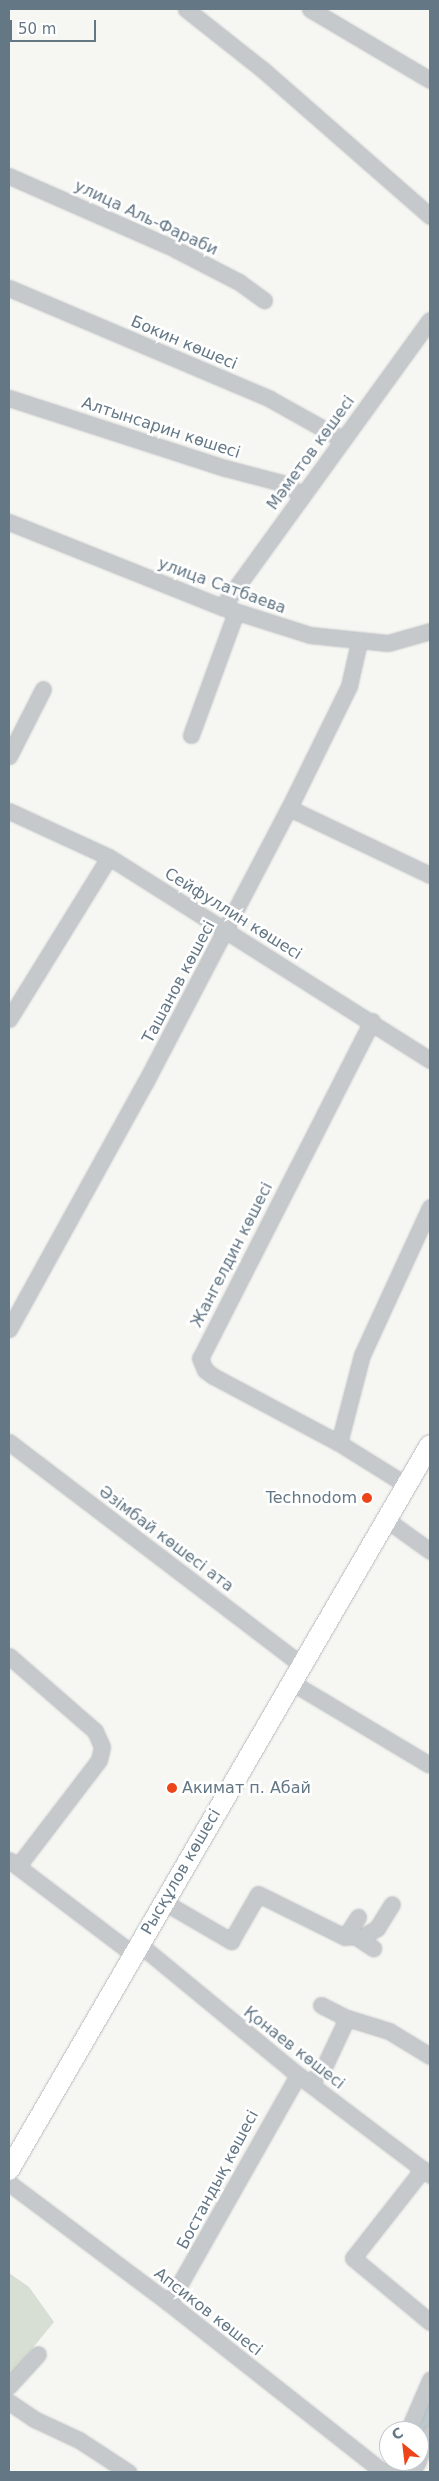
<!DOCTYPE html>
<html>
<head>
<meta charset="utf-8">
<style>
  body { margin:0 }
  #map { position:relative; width:439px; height:2481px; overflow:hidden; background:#f6f6f2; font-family:"DejaVu Sans",sans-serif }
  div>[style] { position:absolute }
  .green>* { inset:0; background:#d7ded3 }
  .canal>* { height:12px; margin:-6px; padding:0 6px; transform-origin:6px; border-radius:6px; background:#bcc9cd }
  .roads { filter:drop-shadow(0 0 1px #b8bcc0) drop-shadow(0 0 1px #b8bcc0) }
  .minor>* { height:15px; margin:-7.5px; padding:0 7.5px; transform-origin:7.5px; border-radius:7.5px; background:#c5c9cc }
  .major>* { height:20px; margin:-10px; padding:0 10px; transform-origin:10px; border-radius:10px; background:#fff }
  .dots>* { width:14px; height:14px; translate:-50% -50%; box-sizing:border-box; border:2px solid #fff; border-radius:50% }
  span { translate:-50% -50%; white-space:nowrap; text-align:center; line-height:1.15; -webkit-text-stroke:5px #fff; paint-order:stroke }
  .street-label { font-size:16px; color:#637785 }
  .poi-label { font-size:16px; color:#637785 }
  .right { translate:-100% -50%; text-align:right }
  .left { translate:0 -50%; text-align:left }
  .frame { position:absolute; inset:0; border:10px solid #637785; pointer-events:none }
  .north { position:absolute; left:379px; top:2421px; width:50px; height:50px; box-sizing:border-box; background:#fff; border:1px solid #c1c9ce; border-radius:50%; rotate:331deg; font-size:14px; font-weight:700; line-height:20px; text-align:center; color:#637785 }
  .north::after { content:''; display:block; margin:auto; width:18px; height:22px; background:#ee4419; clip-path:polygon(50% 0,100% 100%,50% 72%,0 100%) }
  .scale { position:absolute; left:10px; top:20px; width:86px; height:22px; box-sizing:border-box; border:2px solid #637785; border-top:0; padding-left:6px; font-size:15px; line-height:18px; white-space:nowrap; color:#637785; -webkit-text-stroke:4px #fff; paint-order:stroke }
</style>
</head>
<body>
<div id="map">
  <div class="green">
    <i style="clip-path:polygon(9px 2273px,29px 2287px,54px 2322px,9px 2377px)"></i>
  </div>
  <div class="canal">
    <i style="left:419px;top:2435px;width:29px;rotate:-68deg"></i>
    <i style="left:403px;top:2472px;width:12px;rotate:-66deg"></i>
  </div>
  <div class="roads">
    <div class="minor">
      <i style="left:186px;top:9px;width:97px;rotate:38.3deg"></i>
      <i style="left:262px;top:69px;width:223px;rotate:41.2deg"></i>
      <i style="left:310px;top:9px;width:139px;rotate:30.6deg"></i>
      <i style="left:9px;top:176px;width:181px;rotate:23.7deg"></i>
      <i style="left:175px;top:249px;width:72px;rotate:27.3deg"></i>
      <i style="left:239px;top:282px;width:31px;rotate:36deg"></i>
      <i style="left:9px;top:288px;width:284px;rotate:23deg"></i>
      <i style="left:270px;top:399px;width:82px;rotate:29.1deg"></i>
      <i style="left:9px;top:398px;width:227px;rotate:18deg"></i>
      <i style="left:225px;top:468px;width:63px;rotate:14.7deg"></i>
      <i style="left:286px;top:484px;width:19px;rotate:36deg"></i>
      <i style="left:9px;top:522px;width:229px;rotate:21.8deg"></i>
      <i style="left:222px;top:607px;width:92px;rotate:17.7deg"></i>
      <i style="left:310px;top:635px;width:78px;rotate:5.9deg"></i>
      <i style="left:388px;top:643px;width:44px;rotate:-15.9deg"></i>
      <i style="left:222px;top:607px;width:354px;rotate:-54.1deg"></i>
      <i style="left:191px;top:735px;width:131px;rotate:-69.9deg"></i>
      <i style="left:9px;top:756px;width:75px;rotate:-63.1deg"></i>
      <i style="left:289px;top:808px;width:156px;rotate:25.4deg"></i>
      <i style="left:9px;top:811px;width:110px;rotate:24.7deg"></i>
      <i style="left:109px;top:857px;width:380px;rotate:32.3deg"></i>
      <i style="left:9px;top:1019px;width:190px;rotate:-58.3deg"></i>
      <i style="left:372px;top:1021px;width:378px;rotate:117deg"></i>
      <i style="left:200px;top:1358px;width:13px;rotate:67deg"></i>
      <i style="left:205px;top:1370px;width:10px;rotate:37deg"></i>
      <i style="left:213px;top:1376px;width:143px;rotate:28deg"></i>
      <i style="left:339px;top:1443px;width:81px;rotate:31.9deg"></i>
      <i style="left:9px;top:1329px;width:281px;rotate:-61.1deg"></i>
      <i style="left:145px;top:1083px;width:310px;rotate:-62.4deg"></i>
      <i style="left:289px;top:808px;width:136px;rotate:-63.8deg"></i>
      <i style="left:349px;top:686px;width:45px;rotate:-77.2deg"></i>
      <i style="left:9px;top:1442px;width:368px;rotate:37.3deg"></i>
      <i style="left:339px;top:1443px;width:91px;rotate:-75.4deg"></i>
      <i style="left:362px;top:1355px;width:163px;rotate:-65.3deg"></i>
      <i style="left:387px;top:1520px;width:53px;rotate:35.8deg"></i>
      <i style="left:9px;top:1656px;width:114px;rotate:41.1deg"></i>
      <i style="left:95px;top:1731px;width:17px;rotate:66deg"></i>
      <i style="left:102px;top:1747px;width:13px;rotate:103deg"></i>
      <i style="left:99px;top:1760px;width:133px;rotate:127.4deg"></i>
      <i style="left:291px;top:1682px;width:160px;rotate:30.9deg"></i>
      <i style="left:9px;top:1860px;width:156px;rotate:37.2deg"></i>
      <i style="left:164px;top:1902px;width:78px;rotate:30.2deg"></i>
      <i style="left:231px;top:1941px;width:54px;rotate:-60.1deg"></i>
      <i style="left:258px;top:1894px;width:97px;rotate:26.3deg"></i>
      <i style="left:345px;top:1937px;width:10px;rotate:-6deg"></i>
      <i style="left:355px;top:1936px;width:22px;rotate:34deg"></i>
      <i style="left:345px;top:1937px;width:24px;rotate:-57deg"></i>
      <i style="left:360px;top:1938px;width:20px;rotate:-30deg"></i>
      <i style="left:377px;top:1928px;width:28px;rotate:-58deg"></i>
      <i style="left:139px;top:1944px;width:206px;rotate:39.5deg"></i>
      <i style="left:298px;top:2075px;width:166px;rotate:37.1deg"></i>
      <i style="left:321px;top:2005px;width:29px;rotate:27deg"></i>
      <i style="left:347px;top:2018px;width:44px;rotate:17.2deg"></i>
      <i style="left:389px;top:2031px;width:48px;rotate:31.4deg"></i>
      <i style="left:310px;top:2084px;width:24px;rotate:-52deg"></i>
      <i style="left:325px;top:2065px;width:52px;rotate:-64.9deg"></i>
      <i style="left:423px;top:2169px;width:113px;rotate:128.2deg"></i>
      <i style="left:353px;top:2258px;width:100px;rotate:39.7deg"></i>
      <i style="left:9px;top:2183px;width:200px;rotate:36.9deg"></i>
      <i style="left:169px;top:2303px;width:273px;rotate:38.3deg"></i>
      <i style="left:169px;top:2303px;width:262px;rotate:-60.5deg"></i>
      <i style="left:9px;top:2386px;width:43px;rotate:-47.8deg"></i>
      <i style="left:9px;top:2402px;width:30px;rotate:34deg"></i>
      <i style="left:34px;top:2419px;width:50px;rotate:25deg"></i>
      <i style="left:79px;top:2440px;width:59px;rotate:33.1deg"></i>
      <i style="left:408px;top:2431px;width:56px;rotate:-66.7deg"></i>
      <i style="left:419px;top:2458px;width:27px;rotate:-66deg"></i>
      <i style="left:391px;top:2472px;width:12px;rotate:-70deg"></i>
      <i style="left:412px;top:2472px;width:13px;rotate:-61deg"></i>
    </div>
    <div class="major">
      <i style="left:9px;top:2170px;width:838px;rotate:-59.86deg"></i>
    </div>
  </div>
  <div class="dots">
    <i style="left:367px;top:1498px;background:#ee4419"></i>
    <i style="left:172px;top:1788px;background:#ee4419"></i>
  </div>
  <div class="street-label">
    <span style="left:146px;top:218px;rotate:25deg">улица Аль-Фараби</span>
    <span style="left:184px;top:343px;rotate:23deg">Бокин көшесі</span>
    <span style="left:161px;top:428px;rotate:18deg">Алтынсарин көшесі</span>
    <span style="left:311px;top:453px;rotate:-54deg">Мәметов көшесі</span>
    <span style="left:222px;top:586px;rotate:20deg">улица Сатбаева</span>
    <span style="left:233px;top:914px;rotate:32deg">Сейфуллин көшесі</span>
    <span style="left:179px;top:982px;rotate:-62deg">Ташанов көшесі</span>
    <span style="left:232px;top:1255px;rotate:-63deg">Жангелдин көшесі</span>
    <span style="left:166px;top:1539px;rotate:37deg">Әзімбай көшесі ата</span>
    <span style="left:181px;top:1872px;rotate:-60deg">Рысқұлов көшесі</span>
    <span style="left:294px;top:2048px;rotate:38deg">Қонаев көшесі</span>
    <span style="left:218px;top:2180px;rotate:-62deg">Бостандық көшесі</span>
    <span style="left:208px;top:2312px;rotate:38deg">Апсиков көшесі</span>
  </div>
  <div class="poi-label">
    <span class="right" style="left:357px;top:1498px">Technodom</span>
    <span class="left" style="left:182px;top:1788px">Акимат п. Абай</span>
  </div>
  <div class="frame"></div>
  <div class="north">С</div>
  <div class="scale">50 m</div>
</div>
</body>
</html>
